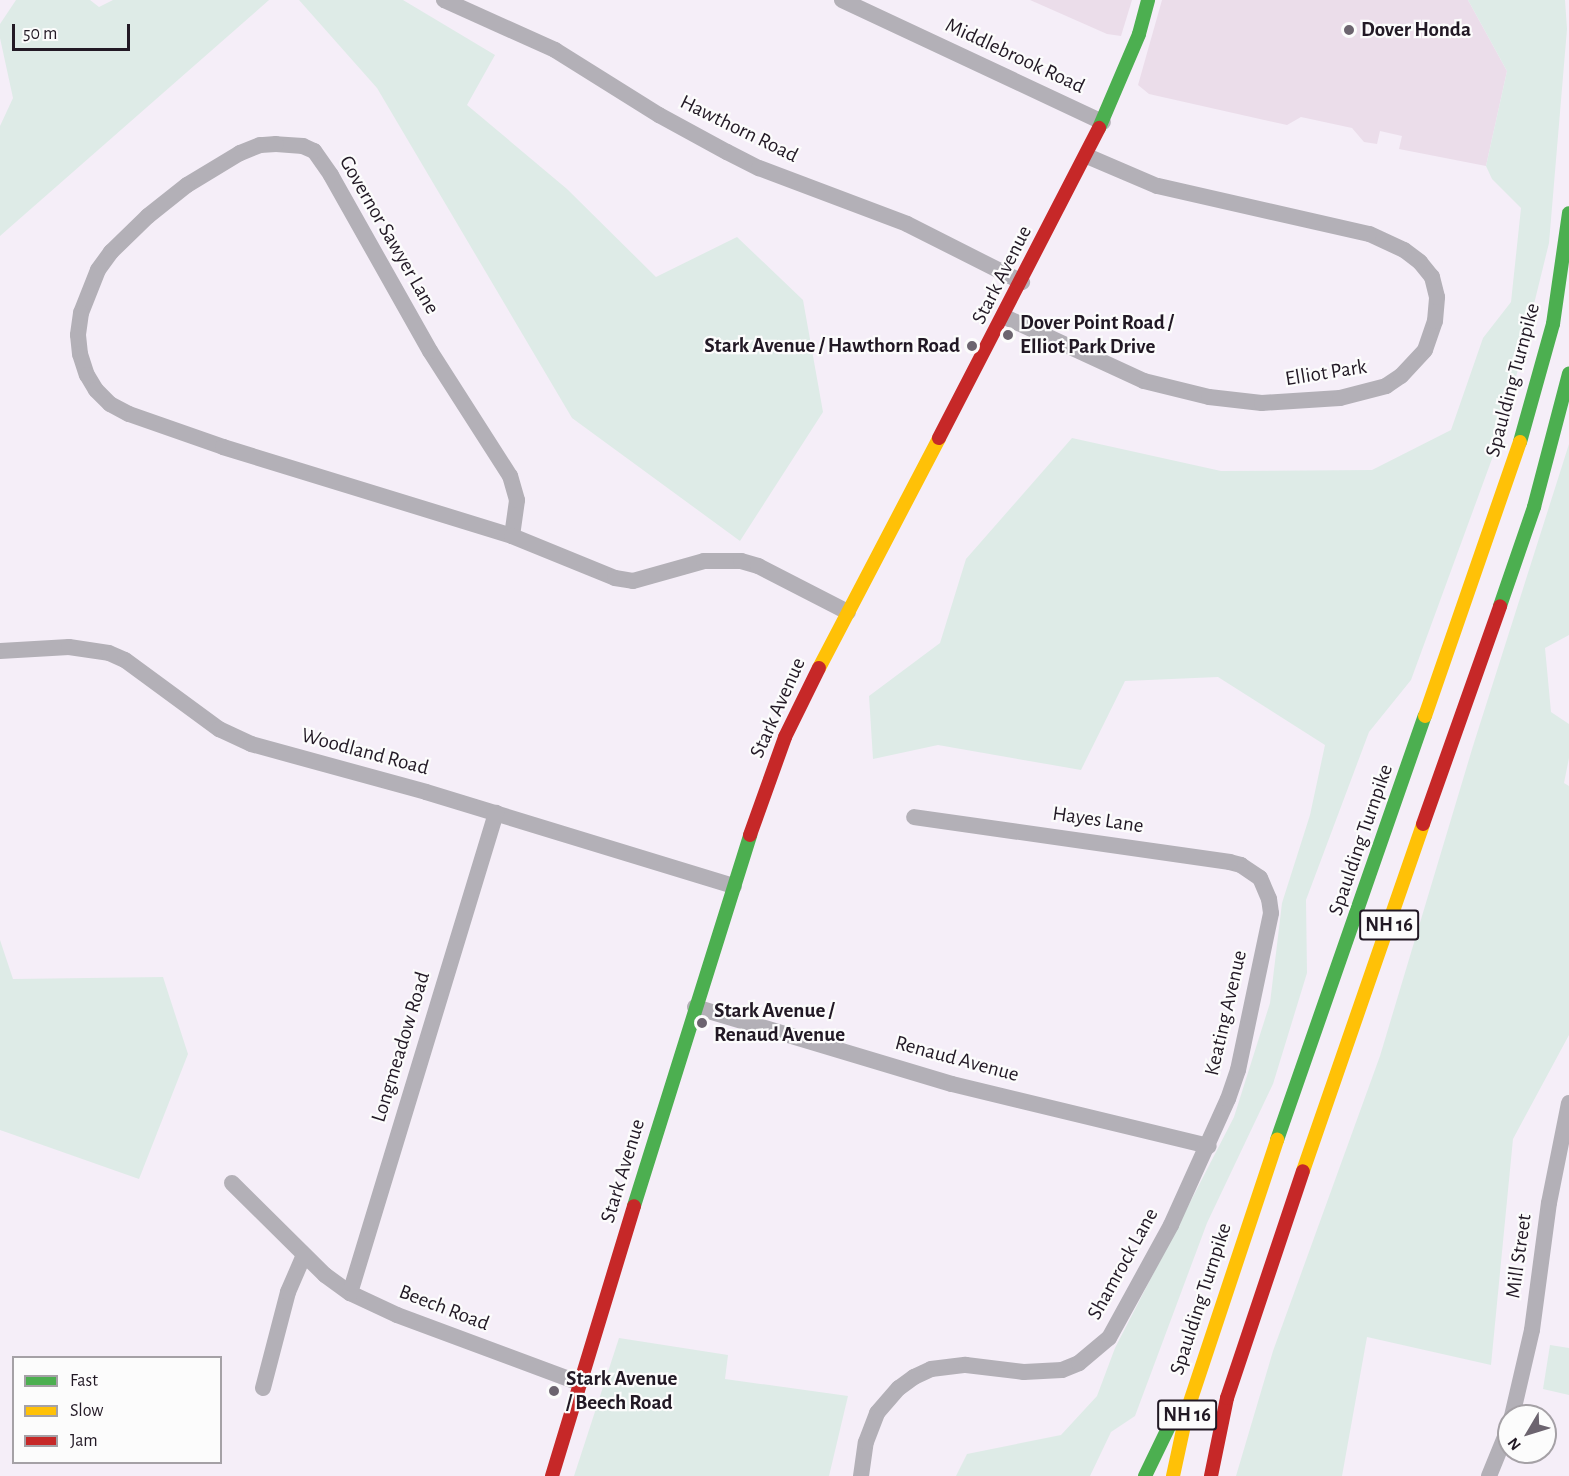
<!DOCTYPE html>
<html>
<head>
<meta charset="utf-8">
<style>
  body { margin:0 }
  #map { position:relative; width:1569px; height:1476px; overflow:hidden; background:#f5eef8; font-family:"Alegreya Sans",sans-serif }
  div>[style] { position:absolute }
  .commercial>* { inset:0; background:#ebddea }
  .green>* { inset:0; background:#deebe7 }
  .street>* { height:16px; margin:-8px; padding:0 8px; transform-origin:8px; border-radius:8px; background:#b3b0b7 }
  .fast>* { height:14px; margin:-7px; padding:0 7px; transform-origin:7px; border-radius:7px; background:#4caf50 }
  .slow>* { height:14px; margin:-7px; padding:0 7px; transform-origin:7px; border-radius:7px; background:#ffc107 }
  .jam>* { height:14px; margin:-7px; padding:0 7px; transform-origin:7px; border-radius:7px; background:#c62828 }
  .dots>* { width:16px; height:16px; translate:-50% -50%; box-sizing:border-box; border:3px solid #fcfcfc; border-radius:50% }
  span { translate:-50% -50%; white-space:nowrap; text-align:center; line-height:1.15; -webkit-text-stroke:4.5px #fcfcfc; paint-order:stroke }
  .shield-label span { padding:2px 4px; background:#fcfcfc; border:2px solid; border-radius:4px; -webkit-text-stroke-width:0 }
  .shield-label { font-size:20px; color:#221925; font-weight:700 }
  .poi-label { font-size:21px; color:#221925; font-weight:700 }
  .left { translate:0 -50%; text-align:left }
  .right { translate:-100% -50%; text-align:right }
  .street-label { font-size:21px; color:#221925 }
  .legend { position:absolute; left:12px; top:1356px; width:210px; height:108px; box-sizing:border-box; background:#fcfcfc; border:2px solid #a5a1a6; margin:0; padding:8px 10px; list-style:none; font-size:18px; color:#221925 }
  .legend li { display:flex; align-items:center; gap:12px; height:30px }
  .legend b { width:30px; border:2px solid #a5a1a6 }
  .north { position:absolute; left:1497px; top:1404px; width:60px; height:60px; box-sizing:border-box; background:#fcfcfc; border:2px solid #a5a1a6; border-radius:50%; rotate:232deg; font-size:16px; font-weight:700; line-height:24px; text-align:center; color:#221925 }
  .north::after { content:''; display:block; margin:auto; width:21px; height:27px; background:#6c646f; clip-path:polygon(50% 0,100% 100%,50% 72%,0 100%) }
  .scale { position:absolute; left:12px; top:24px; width:118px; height:27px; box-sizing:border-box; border:3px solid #221925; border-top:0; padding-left:8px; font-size:18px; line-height:21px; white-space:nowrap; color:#221925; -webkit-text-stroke:4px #fcfcfc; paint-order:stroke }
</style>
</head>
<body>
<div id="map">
  <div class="commercial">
    <i style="clip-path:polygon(1030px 0,1132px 0,1121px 36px,1107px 34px)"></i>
    <i style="clip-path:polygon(1162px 0,1468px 0,1507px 71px,1486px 166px,1399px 149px,1402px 136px,1380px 131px,1377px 144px,1364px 142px,1352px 128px,1301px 117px,1287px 125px,1149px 94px,1138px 85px)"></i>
  </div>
  <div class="green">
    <i style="clip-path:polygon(16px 0,90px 0,99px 7px,113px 0,269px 0,0 236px,0 126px,13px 98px,0 38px,0 24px)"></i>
    <i style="clip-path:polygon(299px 0,403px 0,495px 55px,467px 105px,567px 189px,656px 277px,737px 237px,803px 300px,823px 412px,740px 541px,572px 418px,377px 88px)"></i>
    <i style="clip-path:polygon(1468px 0,1565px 0,1567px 29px,1549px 243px,1504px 426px,1411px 680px,1369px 732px,1306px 900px,1307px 973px,1273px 1084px,1207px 1223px,1135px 1416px,1111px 1432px,1090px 1476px,956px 1476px,967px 1454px,1061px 1435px,1097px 1396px,1115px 1348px,1234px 1117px,1270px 1003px,1282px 903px,1310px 815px,1325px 745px,1218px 677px,1125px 681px,1081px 770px,938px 745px,873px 759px,869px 696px,940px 643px,966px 559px,1072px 438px,1221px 471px,1372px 470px,1451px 430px,1483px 338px,1511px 302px,1521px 208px,1492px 179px,1486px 166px,1507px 71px)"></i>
    <i style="clip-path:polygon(1569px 444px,1569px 635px,1545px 648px,1551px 712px,1569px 724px,1569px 758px,1564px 783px,1569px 786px,1569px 1035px,1513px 1139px,1491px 1365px,1367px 1337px,1342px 1476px,1236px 1476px,1273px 1351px,1380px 1056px,1473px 746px)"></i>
    <i style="clip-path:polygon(0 940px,13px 979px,163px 977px,188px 1054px,139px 1179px,0 1130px)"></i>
    <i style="clip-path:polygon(619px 1338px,728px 1355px,725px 1379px,848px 1396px,829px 1476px,574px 1476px)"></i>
    <i style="clip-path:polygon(1550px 1345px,1569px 1348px,1569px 1395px,1543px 1389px)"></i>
  </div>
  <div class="street">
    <i style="left:444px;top:0;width:122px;rotate:24.2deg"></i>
    <i style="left:555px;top:50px;width:123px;rotate:32deg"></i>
    <i style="left:659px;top:115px;width:77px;rotate:28.6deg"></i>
    <i style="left:727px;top:152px;width:36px;rotate:27deg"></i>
    <i style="left:759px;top:168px;width:158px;rotate:20.7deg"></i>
    <i style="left:907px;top:224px;width:129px;rotate:26.8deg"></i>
    <i style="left:842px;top:0;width:288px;rotate:25.1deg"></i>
    <i style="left:1005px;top:317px;width:153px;rotate:24.7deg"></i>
    <i style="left:1144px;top:381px;width:67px;rotate:13.8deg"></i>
    <i style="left:1209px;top:397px;width:53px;rotate:6.5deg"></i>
    <i style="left:1262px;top:403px;width:78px;rotate:-3.7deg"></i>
    <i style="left:1340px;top:398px;width:48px;rotate:-14.6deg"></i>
    <i style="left:1386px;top:386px;width:18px;rotate:-34deg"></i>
    <i style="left:1401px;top:376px;width:35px;rotate:-47deg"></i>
    <i style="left:1425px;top:350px;width:31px;rotate:-71deg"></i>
    <i style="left:1435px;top:321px;width:24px;rotate:-85deg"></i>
    <i style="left:1437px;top:297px;width:21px;rotate:-104deg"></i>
    <i style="left:1432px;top:277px;width:19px;rotate:-129deg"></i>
    <i style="left:1420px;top:262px;width:20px;rotate:-143deg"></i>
    <i style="left:1404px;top:250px;width:38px;rotate:-155deg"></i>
    <i style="left:1369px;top:234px;width:217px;rotate:-167.2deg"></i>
    <i style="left:1157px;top:186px;width:76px;rotate:-156.8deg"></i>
    <i style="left:512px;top:536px;width:36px;rotate:-82deg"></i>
    <i style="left:517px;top:500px;width:25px;rotate:-106deg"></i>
    <i style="left:510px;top:476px;width:148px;rotate:-122.6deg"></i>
    <i style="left:430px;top:351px;width:202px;rotate:-119.4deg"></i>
    <i style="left:331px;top:175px;width:29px;rotate:-125deg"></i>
    <i style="left:314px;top:151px;width:12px;rotate:-156deg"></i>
    <i style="left:303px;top:146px;width:27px;rotate:-176deg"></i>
    <i style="left:276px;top:144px;width:16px;rotate:176deg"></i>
    <i style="left:260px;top:145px;width:22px;rotate:158deg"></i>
    <i style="left:240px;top:153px;width:62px;rotate:148.9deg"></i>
    <i style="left:187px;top:185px;width:50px;rotate:141.5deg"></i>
    <i style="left:148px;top:216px;width:52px;rotate:135.8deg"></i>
    <i style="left:111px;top:252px;width:22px;rotate:126deg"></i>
    <i style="left:98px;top:270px;width:46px;rotate:111.6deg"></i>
    <i style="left:81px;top:313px;width:22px;rotate:98deg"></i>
    <i style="left:78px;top:335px;width:19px;rotate:84deg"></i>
    <i style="left:80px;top:354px;width:22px;rotate:72deg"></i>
    <i style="left:87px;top:375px;width:17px;rotate:59deg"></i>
    <i style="left:96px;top:390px;width:20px;rotate:45deg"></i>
    <i style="left:110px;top:404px;width:21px;rotate:28deg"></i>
    <i style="left:129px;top:414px;width:100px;rotate:19.3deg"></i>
    <i style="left:223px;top:447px;width:302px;rotate:17.1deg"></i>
    <i style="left:512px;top:536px;width:111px;rotate:22.2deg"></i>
    <i style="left:615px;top:578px;width:18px;rotate:9deg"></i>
    <i style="left:633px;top:581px;width:74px;rotate:-15.7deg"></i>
    <i style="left:704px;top:561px;width:37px"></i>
    <i style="left:741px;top:561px;width:18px;rotate:16deg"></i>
    <i style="left:758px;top:566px;width:101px;rotate:27.1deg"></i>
    <i style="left:0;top:651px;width:69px;rotate:-3.3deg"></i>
    <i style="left:69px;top:647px;width:40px;rotate:8.5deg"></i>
    <i style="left:109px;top:653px;width:17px;rotate:24deg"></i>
    <i style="left:125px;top:660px;width:117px;rotate:36.3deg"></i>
    <i style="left:219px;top:729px;width:35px;rotate:25deg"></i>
    <i style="left:251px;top:744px;width:181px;rotate:15.3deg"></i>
    <i style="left:426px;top:792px;width:322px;rotate:17deg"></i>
    <i style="left:695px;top:1007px;width:268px;rotate:16.7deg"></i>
    <i style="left:952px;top:1084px;width:264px;rotate:13.6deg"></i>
    <i style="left:232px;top:1183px;width:131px;rotate:44.7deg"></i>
    <i style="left:325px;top:1275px;width:31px;rotate:36deg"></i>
    <i style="left:350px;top:1293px;width:52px;rotate:25.1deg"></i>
    <i style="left:397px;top:1315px;width:195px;rotate:20.4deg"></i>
    <i style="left:350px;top:1293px;width:502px;rotate:-73.08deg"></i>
    <i style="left:263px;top:1388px;width:99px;rotate:-75.4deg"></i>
    <i style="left:288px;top:1292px;width:40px;rotate:-66.6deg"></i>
    <i style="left:1512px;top:1416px;width:88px;rotate:-76.9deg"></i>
    <i style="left:1532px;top:1330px;width:128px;rotate:-82.4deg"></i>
    <i style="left:1549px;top:1203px;width:102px;rotate:-78.7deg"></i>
    <i style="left:861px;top:1476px;width:34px;rotate:-82deg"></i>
    <i style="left:866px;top:1442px;width:31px;rotate:-69deg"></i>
    <i style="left:877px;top:1413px;width:33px;rotate:-49deg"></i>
    <i style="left:899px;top:1388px;width:19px;rotate:-36deg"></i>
    <i style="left:914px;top:1377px;width:19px;rotate:-25deg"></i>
    <i style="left:931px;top:1369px;width:35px;rotate:-7deg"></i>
    <i style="left:966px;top:1365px;width:58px;rotate:6.9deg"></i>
    <i style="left:1024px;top:1372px;width:38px;rotate:-3deg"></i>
    <i style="left:1062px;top:1370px;width:18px;rotate:-22deg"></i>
    <i style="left:1079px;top:1363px;width:39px;rotate:-40deg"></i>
    <i style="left:1109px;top:1338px;width:129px;rotate:-61.2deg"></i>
    <i style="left:1171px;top:1225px;width:138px;rotate:-65.7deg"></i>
    <i style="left:1228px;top:1099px;width:31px;rotate:-71deg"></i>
    <i style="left:1238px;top:1070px;width:160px;rotate:-78.1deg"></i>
    <i style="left:1271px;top:913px;width:14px;rotate:-98deg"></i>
    <i style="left:1269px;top:899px;width:23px;rotate:-113deg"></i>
    <i style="left:1260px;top:878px;width:23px;rotate:-146deg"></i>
    <i style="left:1241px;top:865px;width:11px;rotate:-165deg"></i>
    <i style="left:1230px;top:862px;width:319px;rotate:-171.9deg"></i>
    <i style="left:1489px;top:1476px;width:53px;rotate:-67.8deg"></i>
  </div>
  <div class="fast">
    <i style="left:1099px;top:128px;width:102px;rotate:-66.9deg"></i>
    <i style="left:1139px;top:34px;width:35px;rotate:-75deg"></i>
    <i style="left:1520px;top:442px;width:123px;rotate:-74.4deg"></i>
    <i style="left:1553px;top:324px;width:112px;rotate:-81.8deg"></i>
    <i style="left:1500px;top:606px;width:105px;rotate:-71deg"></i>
    <i style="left:1534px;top:507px;width:138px;rotate:-75.3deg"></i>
    <i style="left:1277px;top:1140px;width:449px;rotate:-70.8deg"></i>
    <i style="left:634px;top:1206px;width:389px;rotate:-72.6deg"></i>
    <i style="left:1145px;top:1476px;width:69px;rotate:-64.2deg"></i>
  </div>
  <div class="slow">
    <i style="left:819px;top:668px;width:259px;rotate:-62.4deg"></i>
    <i style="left:1425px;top:716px;width:290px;rotate:-70.9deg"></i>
    <i style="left:1303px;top:1171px;width:367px;rotate:-70.9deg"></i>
    <i style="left:1173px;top:1476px;width:66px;rotate:-77.8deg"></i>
    <i style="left:1187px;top:1411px;width:286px;rotate:-71.6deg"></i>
  </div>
  <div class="jam">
    <i style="left:939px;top:438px;width:349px;rotate:-62.7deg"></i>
    <i style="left:1423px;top:824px;width:231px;rotate:-70.5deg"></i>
    <i style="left:750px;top:835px;width:104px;rotate:-70.3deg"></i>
    <i style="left:785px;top:737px;width:77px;rotate:-63.8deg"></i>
    <i style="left:552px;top:1476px;width:282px;rotate:-73.1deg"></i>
    <i style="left:1211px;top:1476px;width:80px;rotate:-78.4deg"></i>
    <i style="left:1227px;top:1398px;width:239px;rotate:-71.5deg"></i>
  </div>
  <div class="dots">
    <i style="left:1349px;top:30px;background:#6c646f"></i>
    <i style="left:1008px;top:335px;background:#6c646f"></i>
    <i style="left:972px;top:346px;background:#6c646f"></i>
    <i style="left:702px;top:1023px;background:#6c646f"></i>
    <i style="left:554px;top:1391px;background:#6c646f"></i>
  </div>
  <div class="shield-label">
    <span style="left:1389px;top:925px">NH 16</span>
    <span style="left:1187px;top:1415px">NH 16</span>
  </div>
  <div class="poi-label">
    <span class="left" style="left:1361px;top:30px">Dover Honda</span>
    <span class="left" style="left:1020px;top:335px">Dover Point Road /<br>Elliot Park Drive</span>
    <span class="right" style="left:960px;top:346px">Stark Avenue / Hawthorn Road</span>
    <span class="left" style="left:714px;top:1023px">Stark Avenue /<br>Renaud Avenue</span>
    <span class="left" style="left:566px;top:1391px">Stark Avenue<br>/ Beech Road</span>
  </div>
  <div class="street-label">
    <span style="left:1015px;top:56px;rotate:25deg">Middlebrook Road</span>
    <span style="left:739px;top:129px;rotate:26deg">Hawthorn Road</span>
    <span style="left:389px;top:235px;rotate:60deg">Governor Sawyer Lane</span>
    <span style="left:1002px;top:275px;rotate:-63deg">Stark Avenue</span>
    <span style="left:1326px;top:373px;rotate:-9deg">Elliot Park</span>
    <span style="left:1513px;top:380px;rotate:-75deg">Spaulding Turnpike</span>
    <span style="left:778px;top:708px;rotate:-66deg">Stark Avenue</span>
    <span style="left:365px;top:752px;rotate:15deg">Woodland Road</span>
    <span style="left:1098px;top:820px;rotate:8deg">Hayes Lane</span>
    <span style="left:1361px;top:840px;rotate:-71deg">Spaulding Turnpike</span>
    <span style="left:1226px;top:1013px;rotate:-77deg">Keating Avenue</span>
    <span style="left:401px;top:1047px;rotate:-73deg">Longmeadow Road</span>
    <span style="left:957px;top:1059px;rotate:15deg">Renaud Avenue</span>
    <span style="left:623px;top:1171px;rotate:-73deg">Stark Avenue</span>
    <span style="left:1519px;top:1256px;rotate:-82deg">Mill Street</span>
    <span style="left:1123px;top:1264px;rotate:-61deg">Shamrock Lane</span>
    <span style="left:1201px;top:1299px;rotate:-72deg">Spaulding Turnpike</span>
    <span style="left:444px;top:1308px;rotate:21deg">Beech Road</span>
  </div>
  <ul class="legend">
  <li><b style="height:8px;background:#4caf50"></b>Fast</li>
  <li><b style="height:8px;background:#ffc107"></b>Slow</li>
  <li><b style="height:8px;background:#c62828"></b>Jam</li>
  </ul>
  <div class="north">N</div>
  <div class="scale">50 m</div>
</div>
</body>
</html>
